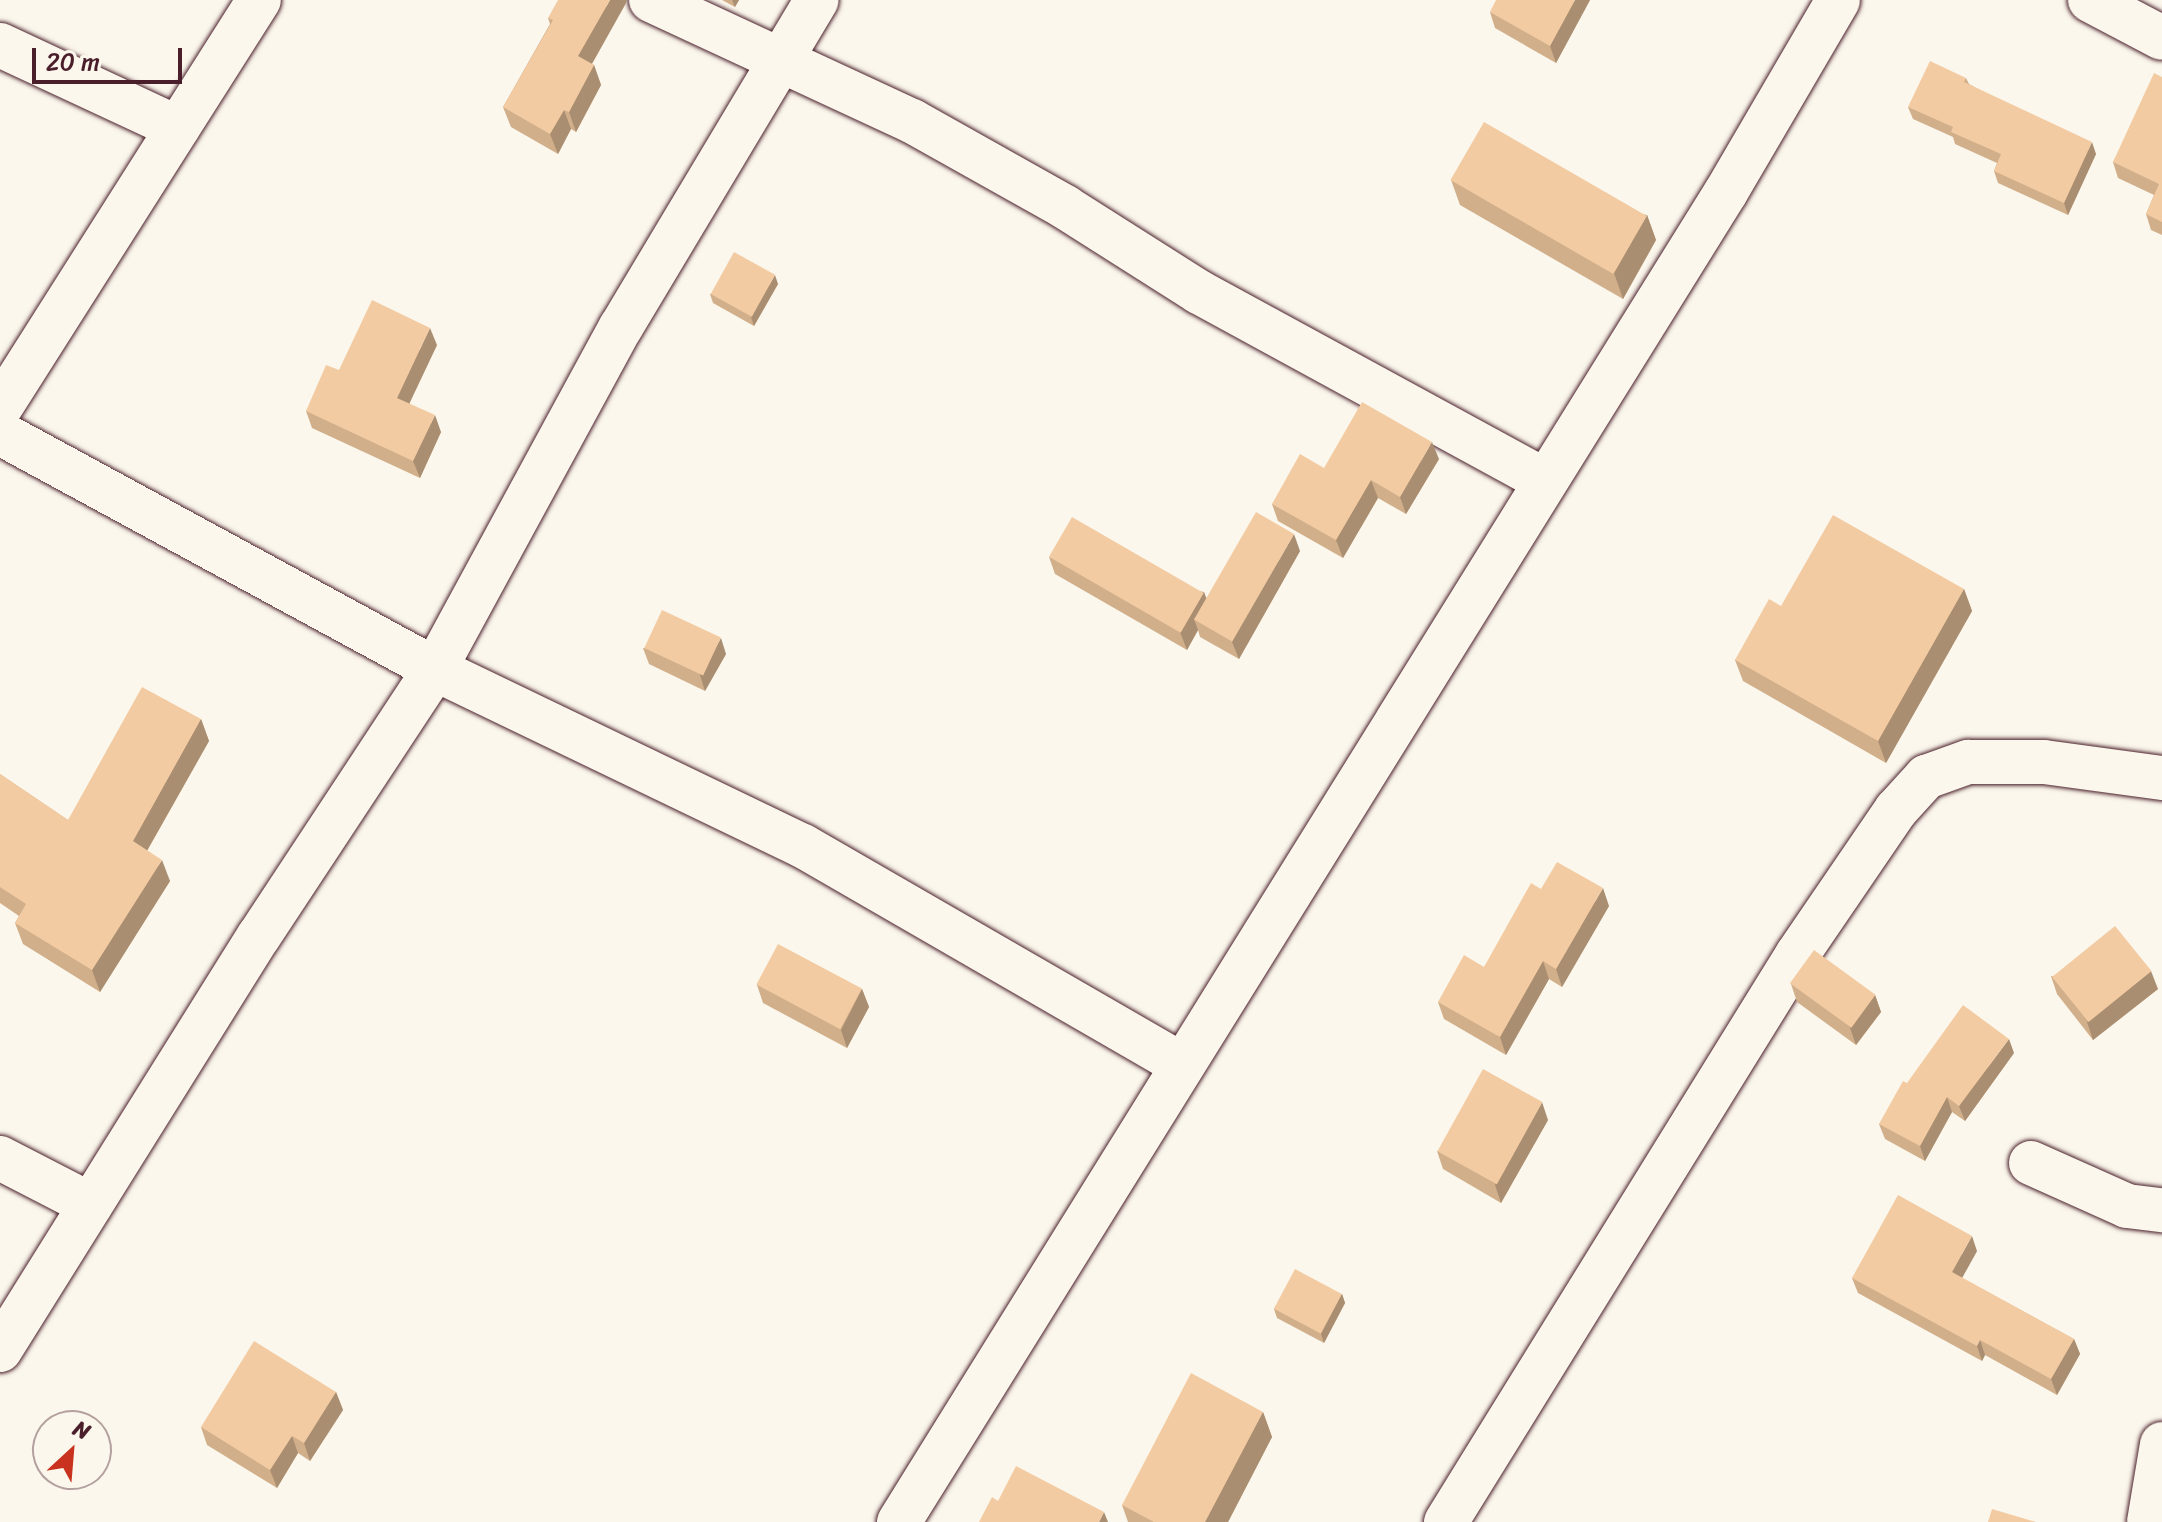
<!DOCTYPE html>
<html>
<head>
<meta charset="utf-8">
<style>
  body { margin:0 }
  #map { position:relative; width:2162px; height:1522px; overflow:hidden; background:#fbf7ec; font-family:Sriracha,sans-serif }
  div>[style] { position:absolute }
  .roads { filter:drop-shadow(0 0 2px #4a1f2b) drop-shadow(0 0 2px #4a1f2b) }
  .street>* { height:44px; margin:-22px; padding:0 22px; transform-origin:22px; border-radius:22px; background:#fbf7ec }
  .wall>* { inset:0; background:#d1af8b }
  .shaded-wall>* { inset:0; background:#aa8e71 }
  .building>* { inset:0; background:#f3cba2; transform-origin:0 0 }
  span { translate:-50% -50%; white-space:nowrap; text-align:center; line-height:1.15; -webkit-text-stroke:7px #fbf7ec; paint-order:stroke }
  .north { position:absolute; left:32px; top:1410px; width:80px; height:80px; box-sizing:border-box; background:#fbf7ec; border:2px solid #b4a19f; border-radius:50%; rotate:26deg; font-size:22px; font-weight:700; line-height:32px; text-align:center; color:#4a1f2b }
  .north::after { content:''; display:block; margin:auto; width:28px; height:36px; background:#c8321e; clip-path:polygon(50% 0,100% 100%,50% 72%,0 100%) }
  .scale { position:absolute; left:32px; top:48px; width:150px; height:36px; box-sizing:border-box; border:4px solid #4a1f2b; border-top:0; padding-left:10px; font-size:24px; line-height:28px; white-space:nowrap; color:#4a1f2b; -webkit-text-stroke:6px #fbf7ec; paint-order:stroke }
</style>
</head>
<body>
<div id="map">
  <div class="roads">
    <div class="street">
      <i style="left:651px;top:0;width:288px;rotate:24.9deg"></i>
      <i style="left:912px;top:121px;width:176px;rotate:29.3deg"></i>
      <i style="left:1065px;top:207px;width:159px;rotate:32.4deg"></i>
      <i style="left:1199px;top:292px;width:393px;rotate:28.6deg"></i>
      <i style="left:2090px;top:0;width:81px;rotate:27.8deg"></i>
      <i style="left:0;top:45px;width:196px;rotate:25deg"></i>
      <i style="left:0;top:408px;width:483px;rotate:-57.6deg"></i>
      <i style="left:0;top:433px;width:495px;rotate:28.5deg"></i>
      <i style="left:435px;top:669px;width:408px;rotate:25.7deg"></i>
      <i style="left:803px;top:846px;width:438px;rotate:30deg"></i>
      <i style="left:0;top:1158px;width:102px;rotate:27.3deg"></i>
      <i style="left:2031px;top:1163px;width:105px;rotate:24.1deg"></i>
      <i style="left:2127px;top:1206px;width:35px;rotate:7deg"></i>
      <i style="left:0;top:1350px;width:488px;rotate:-58deg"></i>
      <i style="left:259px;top:936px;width:320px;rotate:-56.6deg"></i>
      <i style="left:435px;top:669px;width:389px;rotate:-61.5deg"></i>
      <i style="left:621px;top:327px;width:381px;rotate:-59.1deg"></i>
      <i style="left:899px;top:1522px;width:1566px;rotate:-58.13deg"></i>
      <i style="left:1726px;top:192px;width:222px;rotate:-59.7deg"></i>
      <i style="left:1446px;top:1522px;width:667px;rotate:-58.24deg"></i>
      <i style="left:1797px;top:955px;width:176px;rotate:-55.7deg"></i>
      <i style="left:1896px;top:810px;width:45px;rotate:-47.7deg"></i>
      <i style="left:1926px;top:777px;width:45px;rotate:-19.7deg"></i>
      <i style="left:1968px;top:762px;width:76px"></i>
      <i style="left:2044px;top:762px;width:119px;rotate:7.7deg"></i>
      <i style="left:2149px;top:1522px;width:79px;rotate:-80.5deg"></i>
    </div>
  </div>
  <div class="wall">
    <i style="clip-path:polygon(722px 0,739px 0,735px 7px)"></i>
    <i style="clip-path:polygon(1590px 0,1556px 63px,1495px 28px,1490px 12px)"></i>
    <i style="clip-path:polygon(626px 3px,592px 64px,594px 65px,601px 85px,576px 132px,571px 129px,558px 154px,511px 127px,503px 107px,550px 24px,548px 18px)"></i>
    <i style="clip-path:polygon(2162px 77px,2162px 235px,2151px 230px,2146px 214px,2154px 195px,2118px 178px,2113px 162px)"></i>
    <i style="clip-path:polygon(1966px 78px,1969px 84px,2096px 154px,2068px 215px,1998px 183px,1994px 171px,1997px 163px,1955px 144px,1953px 137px,1913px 119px,1908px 107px)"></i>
    <i style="clip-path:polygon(1451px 180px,1647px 215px,1656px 240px,1623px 299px,1460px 205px)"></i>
    <i style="clip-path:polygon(778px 284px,754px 326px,713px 303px,710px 294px)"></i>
    <i style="clip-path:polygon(437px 345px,409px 403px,441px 432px,420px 478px,312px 428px,306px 411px,339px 370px)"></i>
    <i style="clip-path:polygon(1439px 459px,1406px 514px,1378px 498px,1343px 558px,1278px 521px,1272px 504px,1324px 468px)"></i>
    <i style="clip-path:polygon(1300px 551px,1239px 659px,1200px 637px,1198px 630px,1187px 650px,1055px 574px,1049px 557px,1204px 592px,1206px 598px)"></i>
    <i style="clip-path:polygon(1964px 589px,1972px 611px,1886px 763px,1743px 681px,1735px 660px,1781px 606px)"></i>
    <i style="clip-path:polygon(643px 648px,726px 654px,705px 691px,649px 664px)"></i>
    <i style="clip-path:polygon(201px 719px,209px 741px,147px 851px,170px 881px,100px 992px,23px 944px,15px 923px,19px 916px,0 903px,0 774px,68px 820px)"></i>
    <i style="clip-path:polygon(1541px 889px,1609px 906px,1562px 987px,1549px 979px,1506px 1055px,1444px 1019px,1438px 1002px,1484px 967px)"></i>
    <i style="clip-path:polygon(2051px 976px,2158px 989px,2093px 1040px,2057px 994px)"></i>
    <i style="clip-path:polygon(1791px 984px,1875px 995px,1881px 1012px,1856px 1045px,1797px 1002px)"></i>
    <i style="clip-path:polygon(757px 985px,862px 989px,869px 1007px,847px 1048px,763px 1003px)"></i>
    <i style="clip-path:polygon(2014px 1053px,1965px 1121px,1952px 1112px,1925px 1161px,1885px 1139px,1879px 1124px)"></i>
    <i style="clip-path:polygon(1548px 1120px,1501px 1203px,1443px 1169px,1437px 1151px)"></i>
    <i style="clip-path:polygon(1977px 1251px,1962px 1278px,2074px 1339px,2080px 1354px,2057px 1395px,1985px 1355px,1982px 1361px,1858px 1293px,1852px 1278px)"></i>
    <i style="clip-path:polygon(1342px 1294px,1345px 1303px,1324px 1343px,1277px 1318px,1274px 1309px)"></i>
    <i style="clip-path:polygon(336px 1392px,343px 1410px,310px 1461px,298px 1453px,277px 1488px,207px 1445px,201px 1427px)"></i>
    <i style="clip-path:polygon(1263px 1412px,1272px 1437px,1228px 1522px,1128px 1522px,1122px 1505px)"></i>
  </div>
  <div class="shaded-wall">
    <i style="clip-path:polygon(610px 0,627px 0,626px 3px,585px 76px,578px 56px)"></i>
    <i style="clip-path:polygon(732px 0,739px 0,735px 7px)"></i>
    <i style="clip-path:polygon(1575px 0,1590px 0,1556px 63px,1550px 46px)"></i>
    <i style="clip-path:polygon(594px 65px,601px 85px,576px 132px,569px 112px)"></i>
    <i style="clip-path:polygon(564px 110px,571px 129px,558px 154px,550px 134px)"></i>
    <i style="clip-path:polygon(2092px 142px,2096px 154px,2068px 215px,2064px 203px)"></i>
    <i style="clip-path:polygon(1647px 215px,1656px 240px,1623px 299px,1614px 273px)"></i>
    <i style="clip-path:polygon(775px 275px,778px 284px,754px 326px,751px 317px)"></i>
    <i style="clip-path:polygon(430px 328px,437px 345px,404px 415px,397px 398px)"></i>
    <i style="clip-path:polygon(435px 415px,441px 432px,420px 478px,413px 461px)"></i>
    <i style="clip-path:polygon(1432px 442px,1439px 459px,1406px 514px,1400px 497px)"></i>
    <i style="clip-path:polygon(1371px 480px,1378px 498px,1343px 558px,1336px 540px)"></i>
    <i style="clip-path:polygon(1294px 534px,1300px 551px,1239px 659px,1232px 642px)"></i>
    <i style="clip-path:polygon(1964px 589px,1972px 611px,1886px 763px,1878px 741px)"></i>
    <i style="clip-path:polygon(1204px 592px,1210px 609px,1194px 619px,1198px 630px,1187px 650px,1180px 632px)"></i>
    <i style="clip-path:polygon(721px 638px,726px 654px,705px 691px,700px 675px)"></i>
    <i style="clip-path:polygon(201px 719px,209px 741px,140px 863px,133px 841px)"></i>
    <i style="clip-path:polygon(162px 860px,170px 881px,100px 992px,92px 970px)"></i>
    <i style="clip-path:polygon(1603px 888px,1609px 906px,1562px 987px,1556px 969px)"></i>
    <i style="clip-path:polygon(1543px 961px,1549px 979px,1506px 1055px,1500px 1037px)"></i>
    <i style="clip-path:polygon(2151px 971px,2158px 989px,2093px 1040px,2087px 1022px)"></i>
    <i style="clip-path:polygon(862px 989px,869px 1007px,847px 1048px,841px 1030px)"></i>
    <i style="clip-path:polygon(1875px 995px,1881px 1012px,1856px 1045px,1850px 1028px)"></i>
    <i style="clip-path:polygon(2009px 1039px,2014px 1053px,1965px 1121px,1959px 1106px)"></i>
    <i style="clip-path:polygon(1947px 1097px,1952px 1112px,1925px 1161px,1920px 1146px)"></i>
    <i style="clip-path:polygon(1542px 1102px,1548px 1120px,1501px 1203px,1495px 1185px)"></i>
    <i style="clip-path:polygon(1972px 1236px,1977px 1251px,1957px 1287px,1952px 1272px)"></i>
    <i style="clip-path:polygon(1342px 1294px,1345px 1303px,1324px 1343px,1321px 1334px)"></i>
    <i style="clip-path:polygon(2074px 1339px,2080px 1354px,2057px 1395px,2051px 1379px)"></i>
    <i style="clip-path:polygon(1980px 1340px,1985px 1355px,1982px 1361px,1977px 1346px)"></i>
    <i style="clip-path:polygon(336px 1392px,343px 1410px,310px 1461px,304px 1443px)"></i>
    <i style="clip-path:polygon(1263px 1412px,1272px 1437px,1228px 1522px,1205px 1522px)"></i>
    <i style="clip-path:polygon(292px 1436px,298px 1453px,277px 1488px,270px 1470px)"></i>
    <i style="clip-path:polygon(1104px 1512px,1108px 1522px,1099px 1522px)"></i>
  </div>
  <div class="building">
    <i style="clip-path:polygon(558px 0,610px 0,578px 56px,594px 65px,569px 112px,564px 110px,550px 134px,503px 107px,553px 20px,548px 18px)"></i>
    <i style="clip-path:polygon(1496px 0,1575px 0,1550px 46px,1490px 12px)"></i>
    <i style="clip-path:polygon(1930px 61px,1966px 78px,1964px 82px,2092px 142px,2064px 203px,1994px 171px,2001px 154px,1951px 132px,1953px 127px,1908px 107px)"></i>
    <i style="clip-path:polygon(2154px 73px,2162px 77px,2162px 222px,2146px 214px,2159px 184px,2113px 162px)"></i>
    <i style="left:1484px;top:122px;width:188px;height:67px;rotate:30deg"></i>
    <i style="left:734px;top:252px;width:47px;height:48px;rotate:29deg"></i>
    <i style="clip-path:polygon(372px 300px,430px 328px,397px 398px,435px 415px,413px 461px,306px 411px,326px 365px,339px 370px)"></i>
    <i style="clip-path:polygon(1362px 402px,1432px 442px,1400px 497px,1371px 480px,1336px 540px,1272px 504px,1300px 454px,1324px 468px)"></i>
    <i style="left:1256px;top:512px;width:44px;height:124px;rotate:30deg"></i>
    <i style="clip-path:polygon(1833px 515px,1964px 589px,1878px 741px,1735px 660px,1769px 599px,1781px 606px)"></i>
    <i style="left:1072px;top:517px;width:152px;height:46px;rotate:30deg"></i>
    <i style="left:662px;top:610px;width:65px;height:42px;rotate:25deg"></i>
    <i style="clip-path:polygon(142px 687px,201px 719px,133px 841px,162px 860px,92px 970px,15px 923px,26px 904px,0 887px,0 774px,68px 820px)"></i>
    <i style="clip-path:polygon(1557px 862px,1603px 888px,1556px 969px,1543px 961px,1500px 1037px,1438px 1002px,1464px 955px,1484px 967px,1531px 883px,1541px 889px)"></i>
    <i style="left:2115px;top:926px;width:58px;height:81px;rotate:51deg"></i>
    <i style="left:778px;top:944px;width:95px;height:46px;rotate:28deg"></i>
    <i style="left:1814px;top:950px;width:76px;height:41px;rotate:36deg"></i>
    <i style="clip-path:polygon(1963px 1005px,2009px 1039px,1959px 1106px,1947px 1097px,1920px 1146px,1879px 1124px,1903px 1081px,1907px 1083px)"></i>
    <i style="left:1483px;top:1069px;width:68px;height:94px;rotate:29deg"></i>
    <i style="clip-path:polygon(1898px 1195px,1972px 1236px,1952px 1272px,2074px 1339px,2051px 1379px,1980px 1340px,1977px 1346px,1852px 1278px)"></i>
    <i style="left:1295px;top:1269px;width:53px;height:45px;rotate:28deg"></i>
    <i style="clip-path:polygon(254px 1341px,336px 1392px,304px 1443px,292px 1436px,270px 1470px,201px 1427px)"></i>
    <i style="clip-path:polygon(1191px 1373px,1263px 1412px,1205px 1522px,1154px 1522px,1122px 1505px)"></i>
    <i style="clip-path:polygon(1016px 1466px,1104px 1512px,1099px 1522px,979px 1522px,992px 1497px,998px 1501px)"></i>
    <i style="clip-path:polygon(1992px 1509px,2036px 1522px,1988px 1522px)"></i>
  </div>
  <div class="north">N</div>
  <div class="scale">20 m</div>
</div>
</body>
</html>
